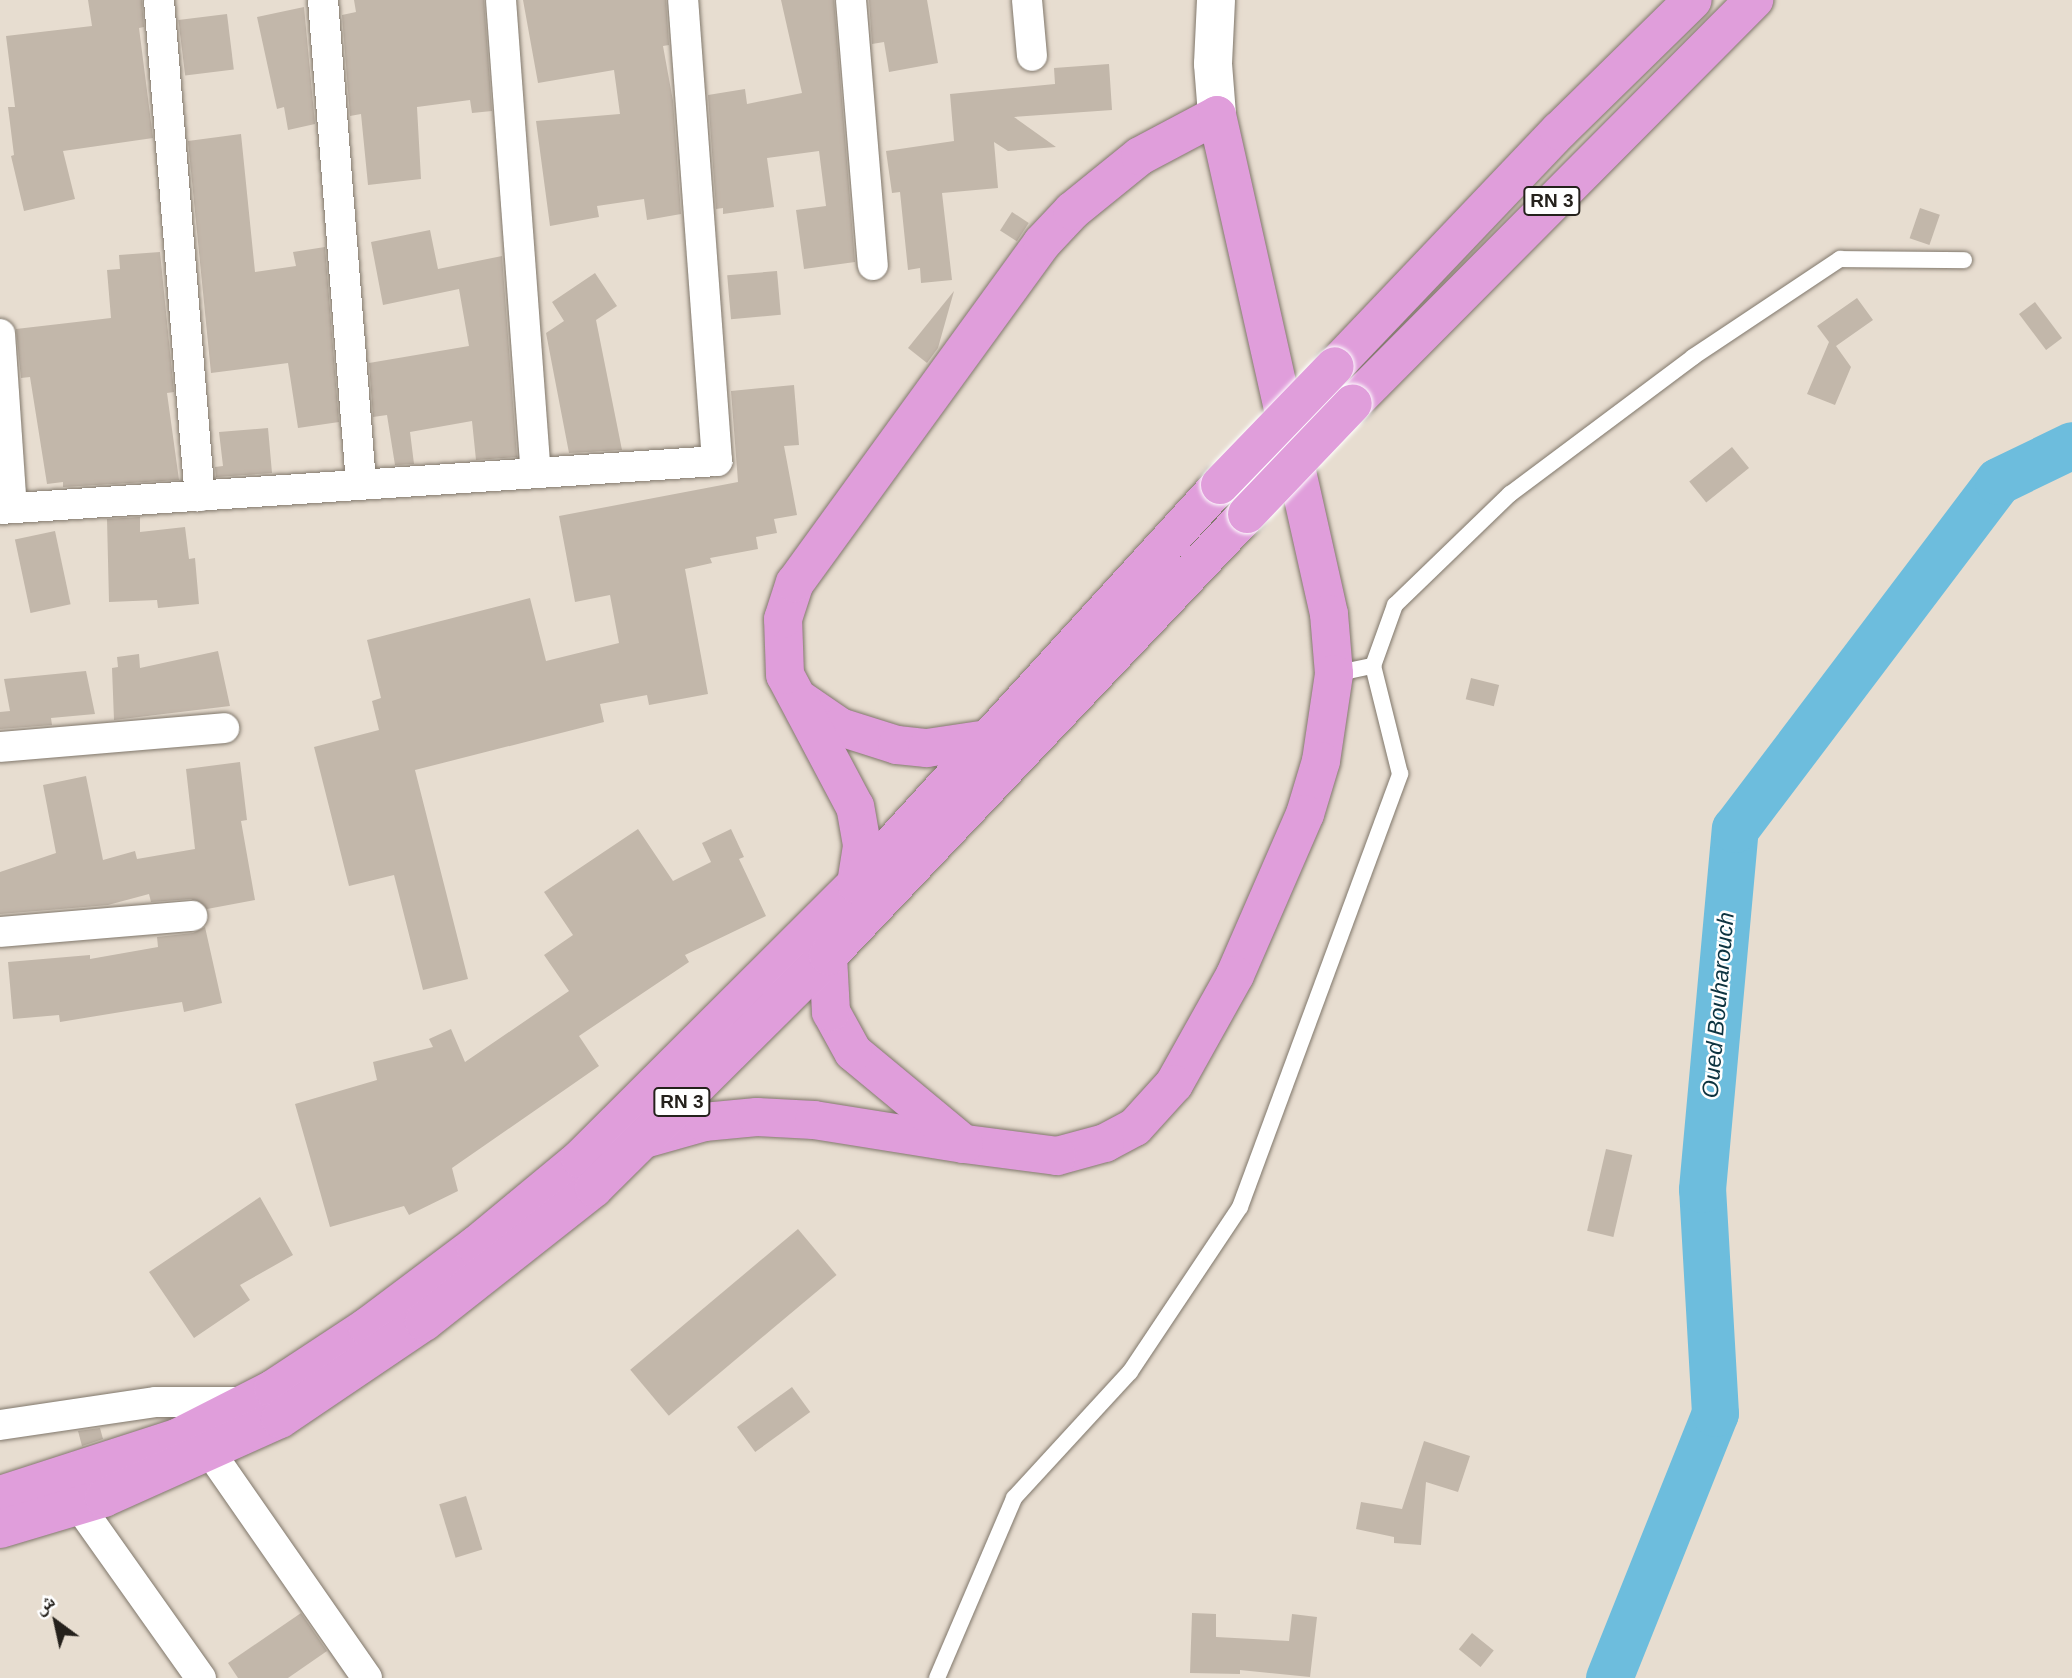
<!DOCTYPE html>
<html>
<head>
<meta charset="utf-8">
<style>
  body { margin:0 }
  #map { position:relative; width:2072px; height:1678px; overflow:hidden; background:#e7ddd0; font-family:Arial,"Noto Naskh Arabic",sans-serif }
  div>[style] { position:absolute }
  .river>* { height:47px; margin:-23.5px; padding:0 23.5px; transform-origin:23.5px; border-radius:23.5px; background:#6dbddd }
  .building>* { inset:0; background:#c2b7aa; transform-origin:0 0 }
  .roads { filter:drop-shadow(0 0 2px #80776b) drop-shadow(0 0 2px #80776b) }
  .service>* { height:16px; margin:-8px; padding:0 8px; transform-origin:8px; border-radius:8px; background:#fff }
  .minor>* { height:30px; margin:-15px; padding:0 15px; transform-origin:15px; border-radius:15px; background:#fff }
  .secondary>* { height:38px; margin:-19px; padding:0 19px; transform-origin:19px; border-radius:19px; background:#fff }
  .trunk>* { height:38px; margin:-19px; padding:0 19px; transform-origin:19px; border-radius:19px; background:#e09edb }
  .bridges { filter:drop-shadow(0 0 2px #fff) drop-shadow(0 0 2px #fff) }
  .trunk-bridge>* { height:38px; margin:-19px; padding:0 19px; transform-origin:19px; border-radius:19px; background:#e09edb }
  span { translate:-50% -50%; white-space:nowrap; text-align:center; line-height:1.15; -webkit-text-stroke:5px #fff; paint-order:stroke }
  .shield-label span { padding:2px 5px; background:#fff; border:2px solid; border-radius:5px; -webkit-text-stroke-width:0 }
  .shield-label { font-size:19px; color:#25211c; font-weight:700 }
  .water-label { font-size:23px; color:#0d3340; font-style:italic }
  .north { position:absolute; left:21px; top:1587px; width:70px; height:70px; -webkit-text-stroke:5px #fff; paint-order:stroke; rotate:327deg; font-size:19px; font-weight:700; line-height:28px; text-align:center; color:#25211c }
  .north::after { content:''; display:block; margin:auto; width:24px; height:32px; background:#25211c; clip-path:polygon(50% 0,100% 100%,50% 72%,0 100%) }
</style>
</head>
<body>
<div id="map">
  <div class="river">
    <i style="left:1609px;top:1678px;width:285px;rotate:-68.2deg"></i>
    <i style="left:1715px;top:1413px;width:224px;rotate:-93.3deg"></i>
    <i style="left:1702px;top:1189px;width:362px;rotate:-84.8deg"></i>
    <i style="left:1735px;top:829px;width:436px;rotate:-52.9deg"></i>
    <i style="left:1998px;top:481px;width:82px;rotate:-25.9deg"></i>
  </div>
  <div class="building">
    <i style="clip-path:polygon(88px 0,142px 0,144px 27px,139px 28px,153px 138px,63px 151px,75px 199px,24px 211px,11px 156px,14px 155px,8px 107px,15px 107px,6px 36px,92px 26px)"></i>
    <i style="clip-path:polygon(354px 0,484px 0,492px 111px,472px 113px,470px 100px,417px 107px,421px 179px,368px 185px,361px 114px,350px 116px,342px 15px,356px 12px)"></i>
    <i style="clip-path:polygon(523px 0,666px 0,669px 45px,663px 46px,673px 101px,681px 214px,647px 220px,644px 199px,597px 206px,599px 217px,550px 226px,536px 121px,620px 114px,614px 70px,538px 83px)"></i>
    <i style="clip-path:polygon(781px 0,834px 0,855px 262px,804px 269px,796px 210px,826px 206px,819px 151px,767px 158px,774px 207px,723px 214px,723px 208px,716px 209px,708px 95px,745px 89px,747px 104px,802px 93px)"></i>
    <i style="clip-path:polygon(869px 0,927px 0,938px 63px,889px 72px,884px 42px,872px 44px)"></i>
    <i style="clip-path:polygon(304px 7px,315px 124px,288px 130px,284px 107px,277px 109px,257px 17px)"></i>
    <i style="left:227px;top:14px;width:56px;height:49px;rotate:83deg"></i>
    <i style="clip-path:polygon(1109px 64px,1112px 110px,1014px 117px,1056px 147px,1008px 151px,994px 142px,998px 188px,942px 193px,952px 280px,921px 283px,920px 268px,908px 270px,900px 192px,892px 193px,886px 151px,954px 141px,950px 94px,1055px 84px,1054px 68px)"></i>
    <i style="clip-path:polygon(241px 134px,255px 272px,296px 266px,293px 252px,325px 247px,339px 422px,298px 428px,288px 363px,211px 373px,188px 141px)"></i>
    <i style="left:1920px;top:208px;width:21px;height:32px;rotate:19deg"></i>
    <i style="left:1012px;top:212px;width:20px;height:22px;rotate:33deg"></i>
    <i style="clip-path:polygon(430px 230px,438px 269px,502px 256px,517px 457px,476px 460px,472px 421px,410px 432px,414px 464px,395px 465px,387px 415px,373px 417px,369px 363px,469px 346px,459px 289px,383px 305px,371px 242px)"></i>
    <i style="clip-path:polygon(160px 252px,174px 392px,167px 393px,179px 480px,63px 487px,63px 482px,47px 484px,30px 377px,21px 378px,16px 329px,111px 318px,107px 270px,120px 269px,119px 255px)"></i>
    <i style="left:777px;top:271px;width:44px;height:50px;rotate:85deg"></i>
    <i style="clip-path:polygon(595px 273px,617px 306px,596px 320px,622px 450px,569px 453px,546px 333px,564px 321px,552px 302px)"></i>
    <i style="clip-path:polygon(954px 291px,938px 348px,927px 363px,908px 348px)"></i>
    <i style="clip-path:polygon(1857px 298px,1873px 320px,1836px 346px,1851px 367px,1835px 405px,1807px 394px,1829px 342px,1817px 326px)"></i>
    <i style="left:2035px;top:302px;width:45px;height:20px;rotate:53deg"></i>
    <i style="clip-path:polygon(794px 385px,799px 445px,784px 446px,797px 515px,774px 519px,777px 533px,756px 537px,758px 549px,710px 558px,712px 563px,685px 569px,708px 694px,649px 705px,647px 695px,600px 704px,604px 722px,415px 770px,468px 979px,423px 990px,394px 875px,349px 886px,314px 747px,379px 730px,372px 701px,381px 698px,367px 640px,530px 598px,546px 661px,619px 643px,610px 595px,575px 602px,559px 516px,738px 482px,731px 391px)"></i>
    <i style="clip-path:polygon(268px 428px,272px 473px,216px 477px,215px 467px,223px 466px,219px 432px)"></i>
    <i style="left:1732px;top:447px;width:27px;height:55px;rotate:51deg"></i>
    <i style="clip-path:polygon(140px 517px,140px 532px,185px 527px,189px 559px,195px 558px,199px 604px,158px 608px,157px 600px,109px 602px,107px 519px)"></i>
    <i style="left:55px;top:531px;width:75px;height:41px;rotate:78deg"></i>
    <i style="clip-path:polygon(218px 651px,230px 706px,114px 720px,112px 668px,118px 667px,117px 657px,139px 654px,140px 668px)"></i>
    <i style="clip-path:polygon(86px 671px,95px 714px,51px 718px,52px 725px,0 729px,0 712px,10px 711px,4px 679px)"></i>
    <i style="left:1471px;top:678px;width:29px;height:22px;rotate:14deg"></i>
    <i style="clip-path:polygon(240px 762px,247px 820px,241px 821px,255px 900px,207px 909px,191px 899px,151px 902px,149px 894px,108px 905px,0 914px,0 872px,56px 853px,43px 785px,86px 776px,103px 860px,135px 851px,137px 859px,195px 849px,186px 769px)"></i>
    <i style="clip-path:polygon(638px 829px,673px 881px,711px 862px,702px 843px,731px 829px,744px 857px,739px 859px,766px 916px,685px 955px,689px 962px,579px 1036px,599px 1066px,452px 1168px,458px 1191px,409px 1215px,404px 1206px,330px 1227px,295px 1104px,377px 1080px,373px 1062px,433px 1047px,429px 1039px,451px 1029px,465px 1062px,569px 991px,544px 955px,573px 935px,544px 892px)"></i>
    <i style="clip-path:polygon(205px 927px,222px 1003px,184px 1012px,182px 1002px,60px 1022px,59px 1015px,13px 1019px,8px 962px,90px 955px,90px 959px,158px 947px,157px 937px,193px 933px)"></i>
    <i style="left:1606px;top:1149px;width:27px;height:84px;rotate:13deg"></i>
    <i style="clip-path:polygon(260px 1197px,293px 1255px,240px 1285px,250px 1300px,194px 1338px,149px 1272px)"></i>
    <i style="left:798px;top:1229px;width:60px;height:219px;rotate:50deg"></i>
    <i style="left:792px;top:1387px;width:31px;height:68px;rotate:54deg"></i>
    <i style="clip-path:polygon(100px 1428px,103px 1439px,82px 1446px,78px 1431px)"></i>
    <i style="clip-path:polygon(1424px 1441px,1470px 1456px,1458px 1492px,1426px 1482px,1421px 1545px,1394px 1543px,1394px 1537px,1356px 1529px,1361px 1502px,1402px 1509px)"></i>
    <i style="left:466px;top:1496px;width:56px;height:28px;rotate:73deg"></i>
    <i style="clip-path:polygon(301px 1613px,327px 1651px,288px 1678px,238px 1678px,228px 1663px)"></i>
    <i style="clip-path:polygon(1192px 1613px,1216px 1614px,1216px 1637px,1289px 1641px,1292px 1614px,1317px 1617px,1310px 1677px,1240px 1670px,1240px 1674px,1190px 1673px)"></i>
    <i style="left:1472px;top:1633px;width:28px;height:21px;rotate:39deg"></i>
  </div>
  <div class="roads">
    <div class="service">
      <i style="left:1334px;top:674px;width:40px;rotate:-12deg"></i>
      <i style="left:937px;top:1678px;width:196px;rotate:-66.8deg"></i>
      <i style="left:1014px;top:1498px;width:171px;rotate:-47.4deg"></i>
      <i style="left:1130px;top:1372px;width:198px;rotate:-56.3deg"></i>
      <i style="left:1240px;top:1207px;width:462px;rotate:-69.7deg"></i>
      <i style="left:1400px;top:774px;width:111px;rotate:-104deg"></i>
      <i style="left:1373px;top:666px;width:65px;rotate:-70.2deg"></i>
      <i style="left:1395px;top:605px;width:160px;rotate:-44deg"></i>
      <i style="left:1510px;top:494px;width:229px;rotate:-36.8deg"></i>
      <i style="left:1693px;top:357px;width:177px;rotate:-33.7deg"></i>
      <i style="left:1840px;top:259px;width:124px;rotate:0.5deg"></i>
    </div>
    <div class="minor">
      <i style="left:159px;top:0;width:498px;rotate:85.3deg"></i>
      <i style="left:323px;top:0;width:486px;rotate:85.5deg"></i>
      <i style="left:501px;top:0;width:474px;rotate:85.8deg"></i>
      <i style="left:851px;top:0;width:266px;rotate:85.3deg"></i>
      <i style="left:1027px;top:0;width:56px;rotate:84.9deg"></i>
      <i style="left:0;top:334px;width:174px;rotate:86.1deg"></i>
      <i style="left:0;top:509px;width:719px;rotate:-3.83deg"></i>
      <i style="left:717px;top:461px;width:462px;rotate:-94.2deg"></i>
      <i style="left:0;top:747px;width:225px;rotate:-4.8deg"></i>
      <i style="left:0;top:932px;width:193px;rotate:-4.8deg"></i>
      <i style="left:0;top:1425px;width:158px;rotate:-8.4deg"></i>
      <i style="left:156px;top:1402px;width:91px"></i>
      <i style="left:210px;top:1452px;width:275px;rotate:55.2deg"></i>
      <i style="left:79px;top:1506px;width:211px;rotate:54.7deg"></i>
    </div>
    <div class="secondary">
      <i style="left:1216px;top:0;width:64px;rotate:92.7deg"></i>
      <i style="left:1213px;top:64px;width:51px;rotate:85.5deg"></i>
    </div>
    <div class="trunk">
      <i style="left:1335px;top:366px;width:325px;rotate:-46.4deg"></i>
      <i style="left:1559px;top:131px;width:187px;rotate:-44.4deg"></i>
      <i style="left:1353px;top:403px;width:569px;rotate:-45.14deg"></i>
      <i style="left:802px;top:701px;width:46px;rotate:34.4deg"></i>
      <i style="left:840px;top:727px;width:60px;rotate:17.5deg"></i>
      <i style="left:897px;top:745px;width:30px;rotate:6deg"></i>
      <i style="left:927px;top:748px;width:61px;rotate:-8.5deg"></i>
      <i style="left:856px;top:884px;width:39px;rotate:-81deg"></i>
      <i style="left:862px;top:845px;width:39px;rotate:-100deg"></i>
      <i style="left:855px;top:807px;width:149px;rotate:-117.9deg"></i>
      <i style="left:785px;top:675px;width:56px;rotate:-92deg"></i>
      <i style="left:783px;top:619px;width:38px;rotate:-72deg"></i>
      <i style="left:795px;top:583px;width:420px;rotate:-54deg"></i>
      <i style="left:1042px;top:243px;width:44px;rotate:-46.8deg"></i>
      <i style="left:1072px;top:211px;width:87px;rotate:-39deg"></i>
      <i style="left:1140px;top:156px;width:87px;rotate:-28deg"></i>
      <i style="left:1217px;top:115px;width:511px;rotate:77.35deg"></i>
      <i style="left:1329px;top:614px;width:60px;rotate:85.2deg"></i>
      <i style="left:1334px;top:674px;width:88px;rotate:98.5deg"></i>
      <i style="left:1321px;top:761px;width:55px;rotate:106.8deg"></i>
      <i style="left:1305px;top:814px;width:176px;rotate:113.5deg"></i>
      <i style="left:1235px;top:975px;width:125px;rotate:119.2deg"></i>
      <i style="left:1174px;top:1084px;width:58px;rotate:132.2deg"></i>
      <i style="left:1135px;top:1127px;width:34px;rotate:152deg"></i>
      <i style="left:1105px;top:1143px;width:50px;rotate:164.8deg"></i>
      <i style="left:1057px;top:1156px;width:94px;rotate:-172.6deg"></i>
      <i style="left:648px;top:1138px;width:58px;rotate:-15.9deg"></i>
      <i style="left:704px;top:1122px;width:53px;rotate:-5.4deg"></i>
      <i style="left:757px;top:1117px;width:57px;rotate:3deg"></i>
      <i style="left:814px;top:1120px;width:152px;rotate:9.1deg"></i>
      <i style="left:964px;top:1144px;width:144px;rotate:-140.3deg"></i>
      <i style="left:853px;top:1052px;width:46px;rotate:-118.8deg"></i>
      <i style="left:831px;top:1012px;width:56px;rotate:-93.1deg"></i>
      <i style="left:0;top:1495px;width:186px;rotate:-17.9deg"></i>
      <i style="left:177px;top:1438px;width:108px;rotate:-27deg"></i>
      <i style="left:273px;top:1389px;width:113px;rotate:-33.4deg"></i>
      <i style="left:367px;top:1327px;width:135px;rotate:-36.9deg"></i>
      <i style="left:475px;top:1246px;width:136px;rotate:-39.6deg"></i>
      <i style="left:580px;top:1159px;width:390px;rotate:-44.9deg"></i>
      <i style="left:856px;top:884px;width:540px;rotate:-47.63deg"></i>
      <i style="left:0;top:1529px;width:109px;rotate:-16.6deg"></i>
      <i style="left:104px;top:1498px;width:193px;rotate:-24.2deg"></i>
      <i style="left:280px;top:1419px;width:174px;rotate:-34deg"></i>
      <i style="left:424px;top:1322px;width:216px;rotate:-38.2deg"></i>
      <i style="left:594px;top:1188px;width:330px;rotate:-44.8deg"></i>
      <i style="left:828px;top:956px;width:609px;rotate:-46.53deg"></i>
    </div>
  </div>
  <div class="bridges">
    <div class="trunk-bridge">
      <i style="left:1220px;top:485px;width:165px;rotate:-46deg"></i>
      <i style="left:1247px;top:514px;width:153px;rotate:-46.3deg"></i>
    </div>
  </div>
  <div class="shield-label">
    <span style="left:1552px;top:201px">RN 3</span>
    <span style="left:682px;top:1102px">RN 3</span>
  </div>
  <div class="water-label">
    <span style="left:1718px;top:1005px;rotate:-85deg">Oued Bouharouch</span>
  </div>
  <div class="north">ش</div>
</div>
</body>
</html>
